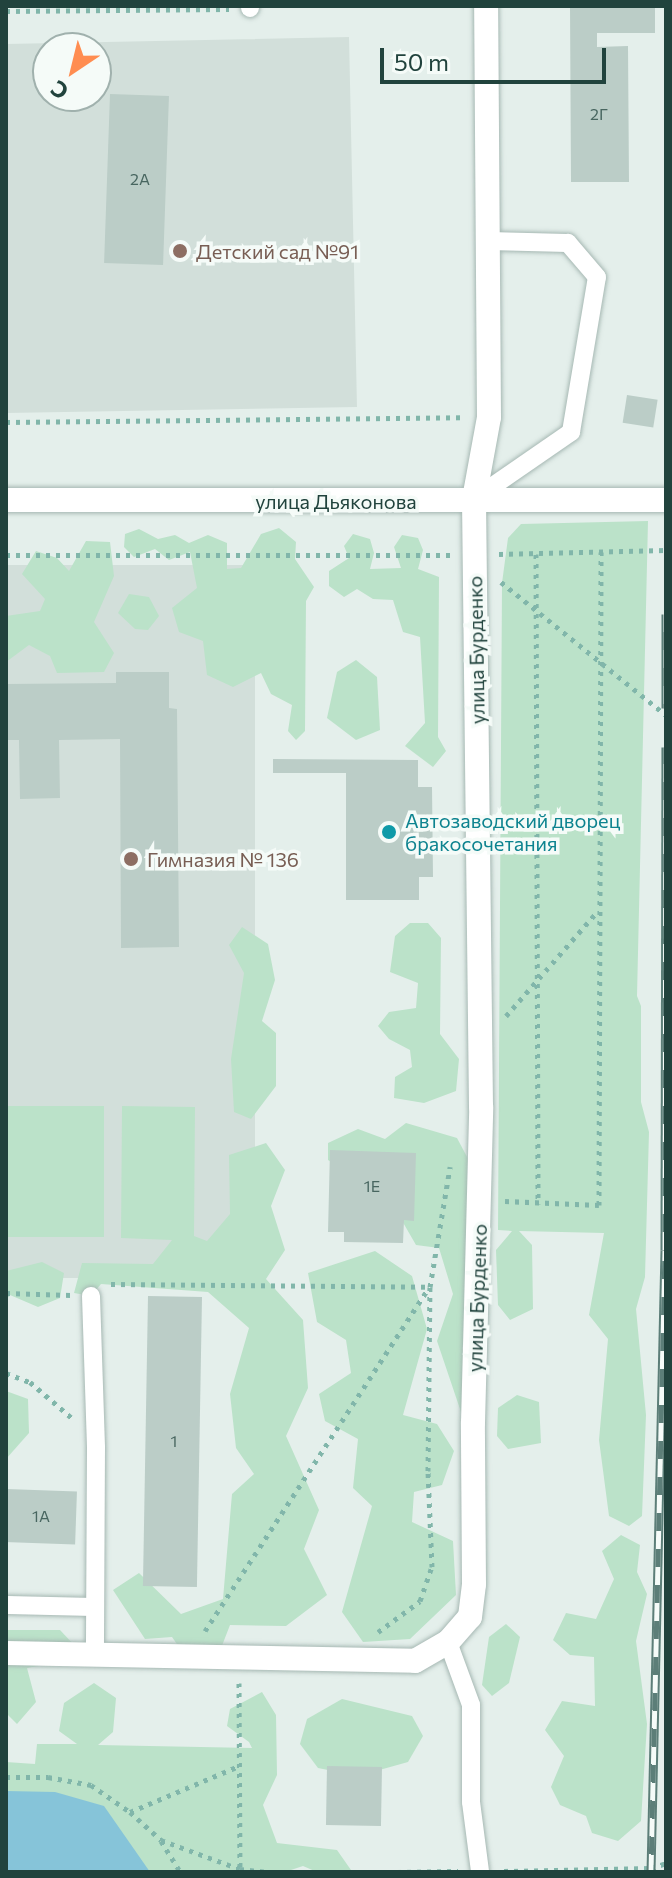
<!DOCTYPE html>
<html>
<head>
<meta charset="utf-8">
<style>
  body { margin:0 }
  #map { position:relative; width:672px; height:1878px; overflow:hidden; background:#e4efeb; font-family:Commissioner,sans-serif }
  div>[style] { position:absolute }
  .built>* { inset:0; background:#d2dfda; transform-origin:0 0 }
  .green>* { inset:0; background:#bbe2c9; transform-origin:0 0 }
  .water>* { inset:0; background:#86c4d9 }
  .building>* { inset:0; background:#bbcdc7; transform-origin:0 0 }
  .path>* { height:5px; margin-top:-2.5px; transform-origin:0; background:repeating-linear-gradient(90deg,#81b6aa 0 4px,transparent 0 10px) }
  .roads { filter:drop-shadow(0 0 2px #a6b8b3) drop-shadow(0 0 2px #a6b8b3) }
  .lane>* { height:18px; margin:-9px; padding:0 9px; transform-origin:9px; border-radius:9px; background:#fff }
  .street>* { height:24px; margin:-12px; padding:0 12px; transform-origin:12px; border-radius:12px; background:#fff }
  .secondary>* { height:24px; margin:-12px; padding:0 12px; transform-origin:12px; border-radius:12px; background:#fff }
  .rail>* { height:9px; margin-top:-4.5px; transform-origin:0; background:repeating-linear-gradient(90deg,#f5fbf8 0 18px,#5c7e78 0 36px); box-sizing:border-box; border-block:2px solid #5c7e78 }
  .dots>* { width:22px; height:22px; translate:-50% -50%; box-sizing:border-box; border:4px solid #f5fbf8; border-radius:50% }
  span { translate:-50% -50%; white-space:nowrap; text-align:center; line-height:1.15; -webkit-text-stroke:7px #f5fbf8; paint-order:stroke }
  .number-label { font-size:16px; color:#486660 }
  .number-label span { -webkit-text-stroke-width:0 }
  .education-label { font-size:20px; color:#785e54 }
  .left { translate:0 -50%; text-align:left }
  .street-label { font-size:20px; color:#21433d }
  .culture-label { font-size:20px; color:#0d838f }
  .frame { position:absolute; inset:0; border:8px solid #21433d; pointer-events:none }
  .north { position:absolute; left:32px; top:32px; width:80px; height:80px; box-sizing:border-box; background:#f5fbf8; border:2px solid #a0b1ad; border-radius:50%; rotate:215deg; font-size:22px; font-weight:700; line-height:32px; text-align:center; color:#21433d }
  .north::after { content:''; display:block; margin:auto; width:28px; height:36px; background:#ff8d51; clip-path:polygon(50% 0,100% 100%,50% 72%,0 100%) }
  .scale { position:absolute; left:380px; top:48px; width:226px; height:36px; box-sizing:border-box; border:4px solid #21433d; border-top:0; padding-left:10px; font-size:24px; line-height:28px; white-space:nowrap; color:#21433d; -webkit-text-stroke:6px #f5fbf8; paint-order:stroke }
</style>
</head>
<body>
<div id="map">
  <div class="built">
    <i style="clip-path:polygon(evenodd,349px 37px,357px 407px,6px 413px,6px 44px,349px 37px,48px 48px,96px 48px,96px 96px,48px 96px,48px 48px)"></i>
    <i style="left:255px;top:565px;width:713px;height:249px;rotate:90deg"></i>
  </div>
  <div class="green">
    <i style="clip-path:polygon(648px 521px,637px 996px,641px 1006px,641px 1102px,649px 1132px,645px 1277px,636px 1309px,646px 1415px,642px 1516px,629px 1526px,609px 1516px,599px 1440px,608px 1339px,589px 1315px,604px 1233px,519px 1231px,532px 1245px,533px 1309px,510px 1320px,498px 1305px,496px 1250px,512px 1231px,498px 1230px,502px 583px,508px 538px,521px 524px)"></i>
    <i style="clip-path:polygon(279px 528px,296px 542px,295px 559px,314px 587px,306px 601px,305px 731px,296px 740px,288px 731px,292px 705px,271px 694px,261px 673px,233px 687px,207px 675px,203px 641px,179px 632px,172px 608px,197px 588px,190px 552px,169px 560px,155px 549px,134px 557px,124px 547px,125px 534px,139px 529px,158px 539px,175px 535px,189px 543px,208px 535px,227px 543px,227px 569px,241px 568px,261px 534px)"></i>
    <i style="clip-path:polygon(353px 534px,370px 539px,374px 553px,370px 569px,401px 568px,394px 547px,402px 535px,418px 538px,423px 550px,418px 569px,439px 577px,438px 737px,446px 751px,433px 767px,405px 746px,425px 723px,420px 637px,403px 632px,393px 600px,373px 599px,357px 589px,344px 597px,329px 586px,329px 571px,349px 558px,344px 546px)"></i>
    <i style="clip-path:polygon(86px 541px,110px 542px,114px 576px,94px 622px,114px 653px,104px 672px,57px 673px,50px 656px,29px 645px,6px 662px,6px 616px,40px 611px,45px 599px,22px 574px,36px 551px,57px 558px,69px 571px)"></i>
    <i style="clip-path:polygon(129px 594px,149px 597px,159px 616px,148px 630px,135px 629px,118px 613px)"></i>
    <i style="clip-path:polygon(356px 660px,377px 677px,380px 730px,356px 740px,327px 718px,337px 672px)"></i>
    <i style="clip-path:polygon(410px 923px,428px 923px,441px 938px,440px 1034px,459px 1059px,456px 1091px,424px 1103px,394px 1098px,395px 1077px,412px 1067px,410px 1050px,389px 1039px,378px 1026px,389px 1012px,416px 1008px,418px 983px,390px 972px,395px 936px)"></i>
    <i style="clip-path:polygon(242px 927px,268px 944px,275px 980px,262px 1021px,276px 1033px,276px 1086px,251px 1119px,234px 1112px,231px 1059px,244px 973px,229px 945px)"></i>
    <i style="left:104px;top:1106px;width:131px;height:98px;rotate:90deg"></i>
    <i style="clip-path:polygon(122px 1106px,195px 1107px,194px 1236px,207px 1241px,230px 1214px,229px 1155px,266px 1143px,285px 1170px,271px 1206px,285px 1250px,266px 1279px,303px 1320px,308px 1388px,286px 1436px,319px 1510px,304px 1549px,327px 1595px,286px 1626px,230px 1625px,218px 1656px,186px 1657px,172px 1637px,145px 1639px,113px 1590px,139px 1573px,181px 1614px,223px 1599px,232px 1494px,254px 1474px,236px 1448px,230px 1394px,249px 1328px,208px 1292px,101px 1284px,91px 1296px,74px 1293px,82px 1263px,153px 1264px,172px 1240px,121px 1238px)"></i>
    <i style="clip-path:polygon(406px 1123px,457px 1138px,474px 1170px,479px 1287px,462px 1348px,477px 1387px,474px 1416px,461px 1412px,437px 1341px,453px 1294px,439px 1248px,416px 1245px,401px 1219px,352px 1175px,328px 1160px,328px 1143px,358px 1129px,385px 1139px)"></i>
    <i style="clip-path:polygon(375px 1251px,412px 1276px,427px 1329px,403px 1415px,437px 1424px,454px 1451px,442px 1485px,414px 1492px,412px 1522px,453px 1541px,456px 1595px,410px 1639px,363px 1642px,342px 1612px,372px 1506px,353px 1488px,358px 1439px,325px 1421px,319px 1394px,351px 1373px,346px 1340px,317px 1322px,308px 1273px)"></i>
    <i style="clip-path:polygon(42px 1262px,64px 1273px,60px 1298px,38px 1307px,10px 1295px,6px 1300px,6px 1271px)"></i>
    <i style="clip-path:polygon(6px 1391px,28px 1399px,29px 1433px,6px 1459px)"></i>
    <i style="clip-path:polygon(517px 1395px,539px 1402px,541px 1443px,508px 1449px,497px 1436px,498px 1408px)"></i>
    <i style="clip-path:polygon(621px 1535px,640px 1545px,637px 1572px,647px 1594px,636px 1641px,647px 1724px,641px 1821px,618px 1841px,592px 1833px,586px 1816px,560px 1805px,551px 1787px,564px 1756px,545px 1730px,562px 1701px,595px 1706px,594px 1657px,570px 1655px,553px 1640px,566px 1613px,596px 1619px,614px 1579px,602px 1551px)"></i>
    <i style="clip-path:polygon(506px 1624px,520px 1637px,509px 1683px,492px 1696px,482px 1685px,489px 1637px)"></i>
    <i style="clip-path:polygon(6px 1630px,60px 1630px,75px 1646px,66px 1661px,27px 1668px,36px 1702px,17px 1724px,6px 1713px)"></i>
    <i style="clip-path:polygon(94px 1683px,116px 1698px,113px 1732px,98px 1745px,252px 1748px,249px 1742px,227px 1726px,230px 1709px,262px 1692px,276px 1715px,277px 1775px,263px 1805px,277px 1843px,337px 1850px,351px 1870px,317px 1872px,303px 1866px,285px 1872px,6px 1872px,6px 1762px,35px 1764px,37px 1744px,77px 1744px,59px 1731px,64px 1703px)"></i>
    <i style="clip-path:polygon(342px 1699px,412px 1716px,423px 1736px,408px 1762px,358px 1776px,318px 1768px,300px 1744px,307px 1719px)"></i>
  </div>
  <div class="water">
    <i style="clip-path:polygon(6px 1791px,55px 1792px,104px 1806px,150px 1872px,6px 1872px)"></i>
  </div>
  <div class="building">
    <i style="clip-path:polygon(570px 6px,655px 6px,655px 33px,597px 33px,597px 47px,628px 46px,629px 182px,571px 182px)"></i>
    <i style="left:110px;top:94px;width:59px;height:169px;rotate:2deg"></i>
    <i style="left:627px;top:395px;width:31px;height:28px;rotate:9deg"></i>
    <i style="clip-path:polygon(116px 672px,169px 672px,169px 708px,177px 709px,179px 947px,121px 948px,120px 739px,59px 740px,60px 798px,20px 799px,19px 740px,6px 740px,6px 684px,116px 683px)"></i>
    <i style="clip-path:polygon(273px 759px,418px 760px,418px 787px,432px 787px,433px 877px,419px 877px,419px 900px,346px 900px,346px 773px,273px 773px)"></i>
    <i style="clip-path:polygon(330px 1150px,416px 1153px,414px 1221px,404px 1220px,403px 1243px,344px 1242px,344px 1232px,328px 1232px)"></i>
    <i style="left:148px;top:1296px;width:54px;height:290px;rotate:1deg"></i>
    <i style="left:6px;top:1489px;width:71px;height:53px;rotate:2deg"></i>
    <i style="left:327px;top:1766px;width:55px;height:59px;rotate:1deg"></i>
  </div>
  <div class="path">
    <i style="left:6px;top:11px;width:223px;rotate:-0.5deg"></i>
    <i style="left:6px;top:422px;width:458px;rotate:-0.6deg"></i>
    <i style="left:499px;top:554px;width:167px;rotate:-1.4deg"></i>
    <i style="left:536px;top:554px;width:650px;rotate:89.82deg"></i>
    <i style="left:6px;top:555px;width:444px"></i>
    <i style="left:501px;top:582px;width:212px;rotate:38.9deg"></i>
    <i style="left:506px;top:1016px;width:138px;rotate:-48.8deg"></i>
    <i style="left:505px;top:1201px;width:94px;rotate:2.4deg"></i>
    <i style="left:599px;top:1205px;width:653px;rotate:-89.82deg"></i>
    <i style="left:111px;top:1284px;width:319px;rotate:0.5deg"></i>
    <i style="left:6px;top:1293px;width:65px;rotate:1.8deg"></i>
    <i style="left:6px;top:1373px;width:26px;rotate:21deg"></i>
    <i style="left:30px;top:1382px;width:57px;rotate:40.7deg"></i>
    <i style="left:205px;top:1631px;width:410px;rotate:-56.9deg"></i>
    <i style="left:378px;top:1632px;width:52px;rotate:-36.4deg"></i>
    <i style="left:420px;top:1601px;width:36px;rotate:-71deg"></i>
    <i style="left:432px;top:1567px;width:96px;rotate:-92.4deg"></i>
    <i style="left:428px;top:1471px;width:184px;rotate:-89.4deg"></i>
    <i style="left:430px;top:1287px;width:122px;rotate:-80.5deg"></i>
    <i style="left:239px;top:1683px;width:186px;rotate:89.7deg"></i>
    <i style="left:6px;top:1777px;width:42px"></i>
    <i style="left:48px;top:1777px;width:44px;rotate:10.5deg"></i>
    <i style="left:91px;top:1785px;width:47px;rotate:34.7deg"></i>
    <i style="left:130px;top:1812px;width:42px;rotate:42.1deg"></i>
    <i style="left:161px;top:1840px;width:84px;rotate:20.2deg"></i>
    <i style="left:240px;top:1869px;width:28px;rotate:6deg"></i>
    <i style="left:130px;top:1812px;width:118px;rotate:-22.9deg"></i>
    <i style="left:161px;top:1841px;width:36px;rotate:58deg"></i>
    <i style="left:504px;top:1871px;width:147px;rotate:-1.2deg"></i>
    <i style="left:651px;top:1868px;width:16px;rotate:-18deg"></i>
    <i style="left:397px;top:1872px;width:61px;rotate:-0.9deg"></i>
  </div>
  <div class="roads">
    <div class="lane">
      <i style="left:250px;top:6px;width:2px;rotate:90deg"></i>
      <i style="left:474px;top:499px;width:118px;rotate:-34.6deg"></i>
      <i style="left:571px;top:432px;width:157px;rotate:-80.5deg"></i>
      <i style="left:597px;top:277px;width:45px;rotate:-130.5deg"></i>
      <i style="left:568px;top:243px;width:80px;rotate:-178.6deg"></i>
      <i style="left:91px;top:1296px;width:152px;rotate:88.1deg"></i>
      <i style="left:96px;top:1448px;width:207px;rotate:90.3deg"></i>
      <i style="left:6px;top:1605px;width:89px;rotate:1.3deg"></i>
      <i style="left:448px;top:1642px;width:67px;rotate:69.9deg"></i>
      <i style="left:471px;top:1705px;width:97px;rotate:90deg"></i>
      <i style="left:471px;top:1802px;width:70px;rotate:82.6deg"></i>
    </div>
    <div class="street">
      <i style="left:6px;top:1653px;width:409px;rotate:1.1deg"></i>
      <i style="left:415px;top:1661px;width:38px;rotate:-30deg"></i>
      <i style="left:448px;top:1642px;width:33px;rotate:-49deg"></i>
      <i style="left:470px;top:1617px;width:33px;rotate:-83deg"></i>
      <i style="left:474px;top:1584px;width:161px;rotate:-90.4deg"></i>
      <i style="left:473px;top:1423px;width:316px;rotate:-88.5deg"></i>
      <i style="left:481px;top:1107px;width:608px;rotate:-90.66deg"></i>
      <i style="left:474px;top:499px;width:83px;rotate:-79.6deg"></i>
      <i style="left:489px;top:417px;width:411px;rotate:-90.4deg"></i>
    </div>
    <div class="secondary">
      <i style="left:6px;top:500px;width:660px"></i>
    </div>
  </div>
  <div class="rail">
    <i style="left:666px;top:614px;width:94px;rotate:90deg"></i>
    <i style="left:651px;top:1872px;width:622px;rotate:-88.71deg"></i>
    <i style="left:665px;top:1250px;width:503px;rotate:-89.89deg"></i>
  </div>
  <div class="dots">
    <i style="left:180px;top:251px;background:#8d6e63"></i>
    <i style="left:389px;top:832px;background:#0f9aa8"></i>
    <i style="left:131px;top:859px;background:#8d6e63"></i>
  </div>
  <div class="number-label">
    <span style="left:599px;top:114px">2Г</span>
    <span style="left:140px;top:179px">2А</span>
    <span style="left:372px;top:1186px">1Е</span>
    <span style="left:174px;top:1441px">1</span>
    <span style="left:41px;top:1516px">1А</span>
  </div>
  <div class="education-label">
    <span class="left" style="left:196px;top:251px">Детский сад №91</span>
    <span class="left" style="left:147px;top:859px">Гимназия № 136</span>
  </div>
  <div class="street-label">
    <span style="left:336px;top:501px">улица Дьяконова</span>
    <span style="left:476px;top:650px;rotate:-91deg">улица Бурденко</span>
    <span style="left:477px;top:1298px;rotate:-88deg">улица Бурденко</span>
  </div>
  <div class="culture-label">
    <span class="left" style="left:405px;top:832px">Автозаводский дворец<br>бракосочетания</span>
  </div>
  <div class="frame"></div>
  <div class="north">С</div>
  <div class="scale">50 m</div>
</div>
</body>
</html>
